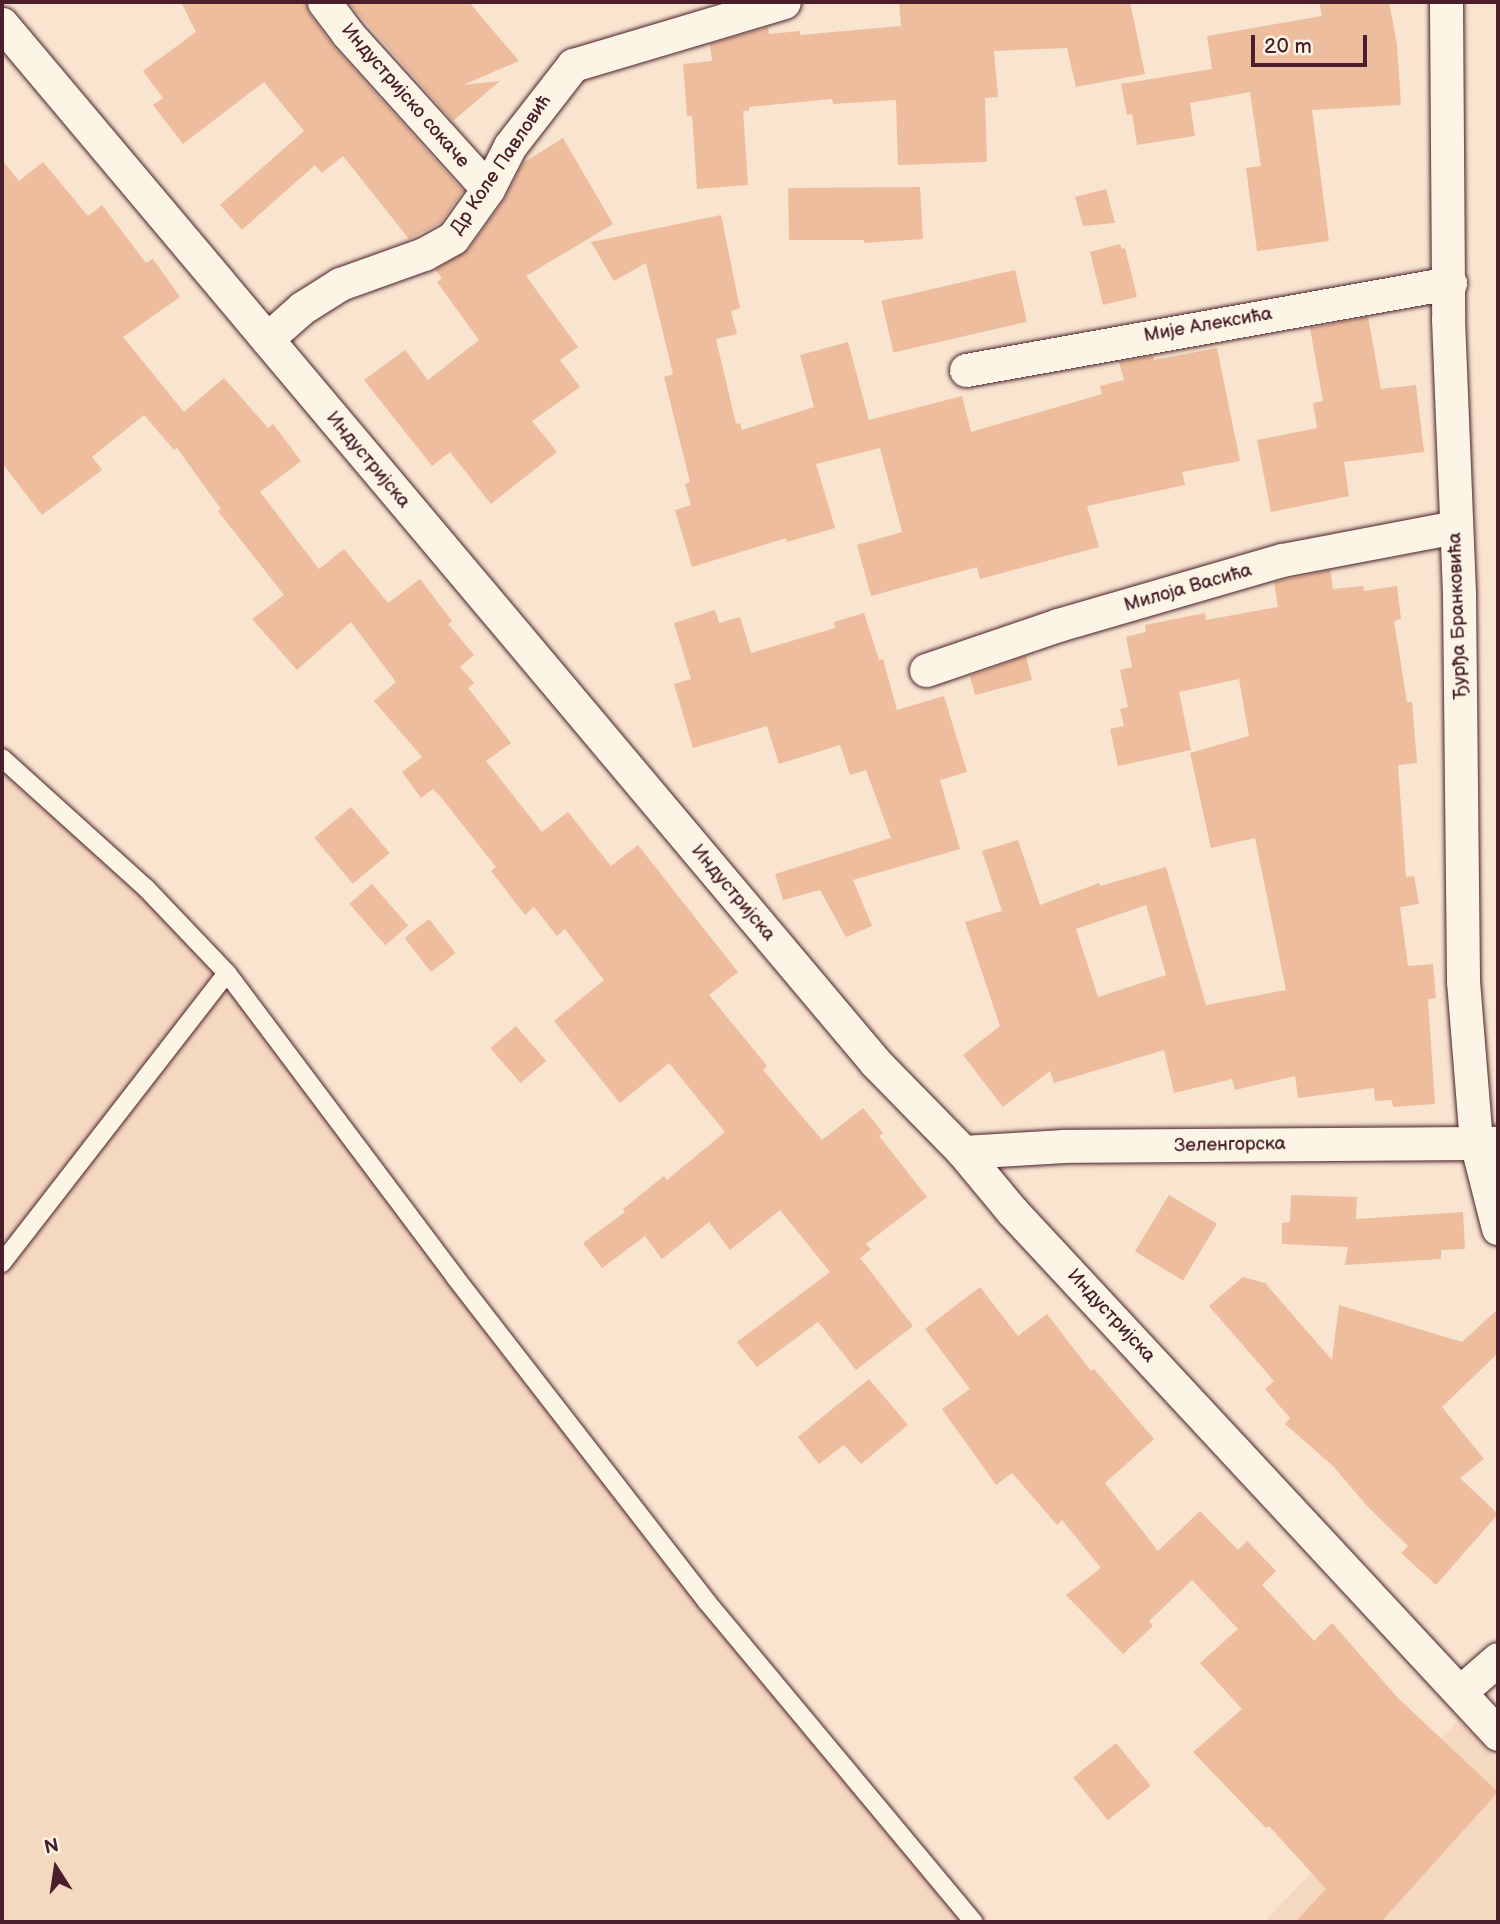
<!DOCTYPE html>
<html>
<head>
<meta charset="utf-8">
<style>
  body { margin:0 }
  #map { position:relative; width:1500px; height:1924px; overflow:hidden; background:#f8e4cf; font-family:"Balsamiq Sans",sans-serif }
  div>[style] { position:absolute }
  .built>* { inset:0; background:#f5d8c0 }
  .building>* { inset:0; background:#edbd9d; transform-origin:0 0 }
  .roads { filter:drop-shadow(0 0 2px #4a1f2b) drop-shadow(0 0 2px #4a1f2b) }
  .service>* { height:18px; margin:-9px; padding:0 9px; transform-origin:9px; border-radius:9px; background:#fcf5e5 }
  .minor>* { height:33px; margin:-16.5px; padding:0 16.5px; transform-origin:16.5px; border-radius:16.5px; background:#fcf5e5 }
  span { translate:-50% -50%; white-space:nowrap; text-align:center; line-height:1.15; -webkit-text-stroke:7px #fcf5e5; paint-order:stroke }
  .street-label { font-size:19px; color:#4a1f2b }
  .frame { position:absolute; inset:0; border:4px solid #4a1f2b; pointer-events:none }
  .north { position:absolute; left:21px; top:1833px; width:70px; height:70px; -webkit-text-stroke:5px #fcf5e5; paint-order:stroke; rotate:348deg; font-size:19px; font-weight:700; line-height:28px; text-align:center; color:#4a1f2b }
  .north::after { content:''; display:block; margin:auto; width:24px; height:32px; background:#4a1f2b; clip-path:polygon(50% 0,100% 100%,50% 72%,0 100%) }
  .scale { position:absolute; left:1251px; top:35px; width:116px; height:32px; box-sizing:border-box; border:4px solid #4a1f2b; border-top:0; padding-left:9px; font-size:21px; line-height:24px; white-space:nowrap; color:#4a1f2b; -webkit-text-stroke:5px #fcf5e5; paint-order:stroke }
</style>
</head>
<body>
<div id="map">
  <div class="built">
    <i style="clip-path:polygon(2px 758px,227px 973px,467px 1293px,974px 1922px,2px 1922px)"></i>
    <i style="clip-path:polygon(1459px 1720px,1498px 1762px,1498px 1922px,1264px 1922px)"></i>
  </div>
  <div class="building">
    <i style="clip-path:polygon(181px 2px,305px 2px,309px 13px,333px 46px,463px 191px,440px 223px,409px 239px,343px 156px,322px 173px,315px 165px,242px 230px,220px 205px,304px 131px,264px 82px,183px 144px,153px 105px,163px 98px,143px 71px,196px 32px)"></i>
    <i style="clip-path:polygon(348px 2px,469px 2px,519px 61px,463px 85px,500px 81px,453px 121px)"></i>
    <i style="clip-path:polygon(899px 2px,1130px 2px,1145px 74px,1076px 87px,1067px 48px,994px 51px,998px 97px,985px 98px,987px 162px,898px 165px,896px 100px,833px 104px,832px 99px,749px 107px,749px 111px,743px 111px,748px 185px,697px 189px,692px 116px,687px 116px,683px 64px,712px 61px,710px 44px,768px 27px,769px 34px,800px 31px,800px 35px,901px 26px)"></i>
    <i style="clip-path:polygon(1319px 2px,1389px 2px,1397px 44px,1401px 105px,1312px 110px,1329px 241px,1257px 251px,1246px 168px,1261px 166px,1250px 92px,1190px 103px,1195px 136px,1137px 145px,1132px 114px,1127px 115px,1121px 84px,1212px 69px,1207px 36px,1322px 16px)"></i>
    <i style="clip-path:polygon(563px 138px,613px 224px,526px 276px,578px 347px,560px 360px,580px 387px,532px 421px,557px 452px,491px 504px,450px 452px,432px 466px,364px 380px,405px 350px,428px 380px,479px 340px,437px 282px,442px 278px,435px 270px,469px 249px,504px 200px,523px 163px)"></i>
    <i style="clip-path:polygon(2px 160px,19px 181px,43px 162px,88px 216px,102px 205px,146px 263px,153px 259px,180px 297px,123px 337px,184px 412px,224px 378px,268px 428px,273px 424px,301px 461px,260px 492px,319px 569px,344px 549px,388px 603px,420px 579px,452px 621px,448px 624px,474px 655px,460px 667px,474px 683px,468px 688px,511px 743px,486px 761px,542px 832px,568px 812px,611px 866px,638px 845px,738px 972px,709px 995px,767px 1066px,763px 1070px,822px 1140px,863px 1108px,883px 1133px,879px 1136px,927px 1197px,866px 1244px,871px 1249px,860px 1258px,913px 1326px,856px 1370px,818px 1322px,757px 1367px,737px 1342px,830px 1272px,780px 1210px,730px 1250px,709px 1222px,662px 1259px,645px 1236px,602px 1268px,583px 1243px,625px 1212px,623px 1209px,664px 1176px,667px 1180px,725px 1132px,669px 1063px,620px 1103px,554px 1021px,604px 980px,565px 929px,557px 936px,534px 907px,525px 915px,491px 871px,496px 867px,440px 796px,433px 789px,421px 798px,402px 772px,422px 757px,374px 701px,396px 682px,351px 622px,297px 670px,252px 619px,284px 595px,218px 511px,221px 509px,177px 448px,174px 450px,144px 415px,92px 457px,102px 470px,42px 515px,2px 463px)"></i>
    <i style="clip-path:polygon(920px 187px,923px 239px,864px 243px,864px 240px,789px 240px,788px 188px)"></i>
    <i style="clip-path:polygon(1106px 189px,1115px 223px,1083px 226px,1075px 197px)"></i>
    <i style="clip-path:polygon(721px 215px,740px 308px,731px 311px,737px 334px,716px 339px,736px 424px,740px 423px,742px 430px,814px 407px,800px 355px,848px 342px,869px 420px,962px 396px,971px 432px,1102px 394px,1100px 386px,1124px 380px,1119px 362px,1153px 356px,1154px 360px,1217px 348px,1240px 461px,1182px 472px,1185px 485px,1087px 506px,1099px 547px,980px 579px,977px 567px,871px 596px,857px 545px,902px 532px,880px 448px,816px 464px,835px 528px,787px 542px,786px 538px,692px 567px,675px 510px,691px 505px,685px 484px,690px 482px,664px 377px,673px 374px,646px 263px,614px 281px,591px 242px)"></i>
    <i style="clip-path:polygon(1120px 244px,1122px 249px,1125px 248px,1137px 297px,1103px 305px,1090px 252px)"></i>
    <i style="left:1015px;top:270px;width:53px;height:137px;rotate:77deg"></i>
    <i style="clip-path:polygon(1368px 317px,1381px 389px,1416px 385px,1424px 452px,1344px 462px,1349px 496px,1271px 512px,1257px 440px,1317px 428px,1313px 403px,1323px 401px,1310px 328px)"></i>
    <i style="clip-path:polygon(evenodd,1330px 570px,1333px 589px,1363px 586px,1364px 591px,1397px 586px,1401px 619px,1394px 621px,1407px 702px,1412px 702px,1417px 763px,1398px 765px,1406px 877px,1414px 876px,1419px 904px,1400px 907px,1408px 966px,1433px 964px,1436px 998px,1428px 999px,1435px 1104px,1393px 1107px,1392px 1100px,1375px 1101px,1374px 1088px,1298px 1098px,1295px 1076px,1235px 1090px,1232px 1079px,1174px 1093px,1164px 1050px,1054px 1083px,1050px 1071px,1003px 1107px,963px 1055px,1000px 1026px,965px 922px,1002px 911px,982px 851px,1018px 840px,1040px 905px,1099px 883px,1100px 886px,1166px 867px,1206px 1005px,1286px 990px,1255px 838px,1211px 848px,1190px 753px,1249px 736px,1239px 679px,1179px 692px,1191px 750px,1118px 766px,1110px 729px,1124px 726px,1120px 709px,1128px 707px,1120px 670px,1132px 667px,1126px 637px,1146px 632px,1145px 625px,1205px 613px,1206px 620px,1278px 607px,1274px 582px,1330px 570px,1146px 905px,1166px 975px,1098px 997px,1076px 929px,1146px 905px)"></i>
    <i style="clip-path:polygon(715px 610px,719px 623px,740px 617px,751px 653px,835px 628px,834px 622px,864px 613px,879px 660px,883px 659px,897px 710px,944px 696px,967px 772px,940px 780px,960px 849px,853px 880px,872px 926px,846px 937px,820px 890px,783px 900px,775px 874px,891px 838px,866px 770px,850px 775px,840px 745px,779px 764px,767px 726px,693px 748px,674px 684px,691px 679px,674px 623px)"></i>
    <i style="clip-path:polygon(1026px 656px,1032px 680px,975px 695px,970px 676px)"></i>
    <i style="left:351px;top:807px;width:60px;height:48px;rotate:50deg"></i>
    <i style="left:372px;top:884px;width:55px;height:30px;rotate:49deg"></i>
    <i style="left:429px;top:919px;width:43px;height:31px;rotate:52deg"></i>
    <i style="left:516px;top:1026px;width:46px;height:34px;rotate:49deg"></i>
    <i style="left:1169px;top:1195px;width:56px;height:66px;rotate:31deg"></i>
    <i style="clip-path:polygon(1291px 1195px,1357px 1197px,1356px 1219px,1463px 1212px,1465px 1249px,1441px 1250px,1441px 1259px,1345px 1265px,1348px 1247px,1282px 1244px,1282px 1223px,1290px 1222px)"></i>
    <i style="clip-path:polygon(1243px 1277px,1265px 1283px,1332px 1360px,1339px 1305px,1462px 1342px,1498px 1309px,1498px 1353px,1442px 1407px,1484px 1459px,1460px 1478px,1498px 1514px,1436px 1585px,1401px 1553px,1408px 1546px,1368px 1507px,1332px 1465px,1285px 1424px,1290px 1418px,1265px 1389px,1274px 1381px,1209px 1306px)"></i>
    <i style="clip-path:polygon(980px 1287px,1018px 1336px,1047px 1314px,1091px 1371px,1094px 1369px,1154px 1439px,1105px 1483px,1158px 1551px,1200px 1511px,1238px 1550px,1247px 1541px,1276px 1571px,1262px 1585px,1314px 1641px,1332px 1623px,1398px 1698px,1498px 1792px,1381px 1922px,1295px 1922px,1326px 1889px,1269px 1826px,1266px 1828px,1193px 1752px,1242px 1709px,1200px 1663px,1238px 1629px,1192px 1580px,1149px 1621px,1153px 1626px,1123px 1654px,1066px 1595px,1101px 1568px,1062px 1520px,1057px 1525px,1012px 1473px,996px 1485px,942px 1409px,970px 1389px,925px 1329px)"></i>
    <i style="clip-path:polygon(869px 1379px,908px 1425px,861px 1464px,844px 1445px,819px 1464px,798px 1437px)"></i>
    <i style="left:1116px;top:1743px;width:55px;height:55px;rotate:51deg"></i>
  </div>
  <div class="roads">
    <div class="service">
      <i style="left:2px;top:758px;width:194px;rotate:42.1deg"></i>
      <i style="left:146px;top:888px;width:117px;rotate:46.4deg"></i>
      <i style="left:227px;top:973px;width:380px;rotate:53.1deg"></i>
      <i style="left:455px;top:1277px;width:411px;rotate:52.2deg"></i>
      <i style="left:707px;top:1602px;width:417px;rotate:50.2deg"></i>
      <i style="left:2px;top:1263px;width:367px;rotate:-52.2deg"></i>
    </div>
    <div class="minor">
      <i style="left:324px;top:2px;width:39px;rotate:53deg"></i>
      <i style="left:347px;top:33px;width:210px;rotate:47.9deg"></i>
      <i style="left:1446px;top:2px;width:317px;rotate:89.6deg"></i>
      <i style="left:1448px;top:319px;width:276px;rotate:87.7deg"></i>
      <i style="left:1459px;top:595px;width:386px;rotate:89.4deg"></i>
      <i style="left:1463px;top:981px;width:162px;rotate:85.4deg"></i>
      <i style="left:1476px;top:1142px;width:89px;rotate:75.7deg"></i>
      <i style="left:2px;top:24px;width:1356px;rotate:49.93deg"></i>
      <i style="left:875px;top:1062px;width:126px;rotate:45.6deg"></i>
      <i style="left:963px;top:1152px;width:77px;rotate:50.3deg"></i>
      <i style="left:1012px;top:1211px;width:714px;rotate:47.1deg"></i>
      <i style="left:267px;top:339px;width:47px;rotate:-41.5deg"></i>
      <i style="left:302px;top:308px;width:45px;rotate:-32.3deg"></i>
      <i style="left:340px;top:284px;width:89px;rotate:-19.7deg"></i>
      <i style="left:424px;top:254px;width:33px;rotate:-29deg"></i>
      <i style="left:453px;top:238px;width:60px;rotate:-54.5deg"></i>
      <i style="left:488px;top:189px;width:48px;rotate:-62.9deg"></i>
      <i style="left:510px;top:146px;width:103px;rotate:-52.1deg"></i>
      <i style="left:573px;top:65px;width:220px;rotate:-16.6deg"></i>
      <i style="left:966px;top:370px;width:492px;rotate:-10.2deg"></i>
      <i style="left:926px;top:670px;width:139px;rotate:-18.8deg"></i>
      <i style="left:1058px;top:625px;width:233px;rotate:-16.2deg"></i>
      <i style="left:1282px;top:560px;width:176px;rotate:-10.8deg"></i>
      <i style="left:963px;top:1152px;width:101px;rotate:-3.4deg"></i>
      <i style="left:1064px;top:1146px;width:432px;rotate:-0.4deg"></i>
      <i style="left:1460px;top:1692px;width:50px;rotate:-41deg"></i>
    </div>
  </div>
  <div class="street-label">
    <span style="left:405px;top:96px;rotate:49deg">Индустријско сокаче</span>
    <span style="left:501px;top:165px;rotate:-56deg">Др Коле Павловић</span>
    <span style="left:1208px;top:325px;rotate:-10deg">Мије Алексића</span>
    <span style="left:368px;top:460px;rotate:50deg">Индустријска</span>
    <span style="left:1188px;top:588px;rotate:-16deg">Милоја Васића</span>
    <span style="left:1458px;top:616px;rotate:-92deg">Ђурђа Бранковића</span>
    <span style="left:733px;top:893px;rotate:50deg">Индустријска</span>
    <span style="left:1230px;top:1145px;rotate:-1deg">Зеленгорска</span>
    <span style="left:1111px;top:1316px;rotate:47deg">Индустријска</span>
  </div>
  <div class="frame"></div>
  <div class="north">N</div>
  <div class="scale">20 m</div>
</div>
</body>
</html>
